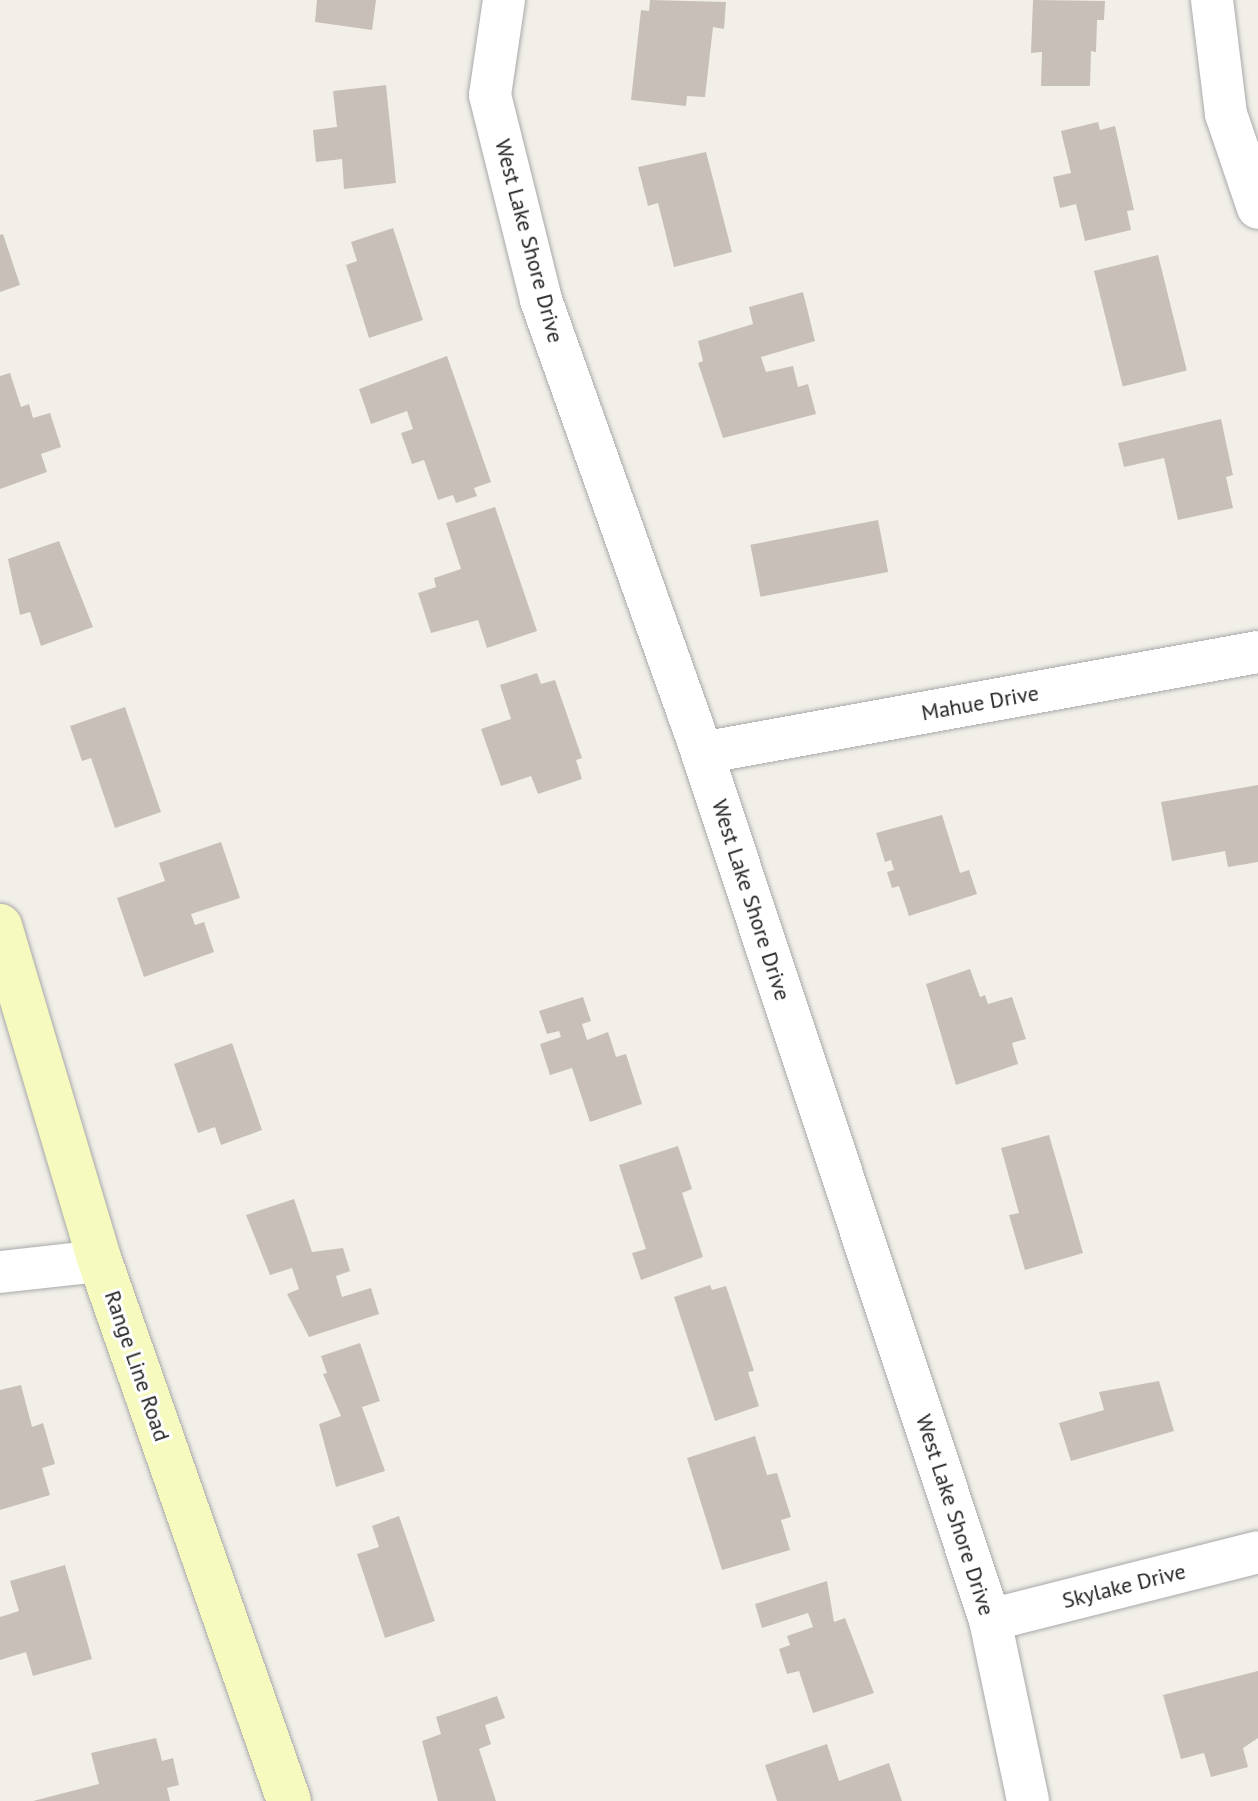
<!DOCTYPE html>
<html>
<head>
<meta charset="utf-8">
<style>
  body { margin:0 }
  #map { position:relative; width:1258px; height:1801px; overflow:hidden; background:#f2efe9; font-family:"PT Sans",sans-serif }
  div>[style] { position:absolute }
  .building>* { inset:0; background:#c7bfb8; transform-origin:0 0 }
  .roads { filter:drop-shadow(0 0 2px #a9a9a9) drop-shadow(0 0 2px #a9a9a9) }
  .minor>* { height:42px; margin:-21px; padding:0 21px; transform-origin:21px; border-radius:21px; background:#fff }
  .secondary>* { height:44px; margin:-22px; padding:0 22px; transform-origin:22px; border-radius:22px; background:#f7fabf }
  span { translate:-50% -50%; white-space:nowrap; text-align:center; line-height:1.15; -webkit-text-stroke:6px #fff; paint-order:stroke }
  .street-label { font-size:22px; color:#222 }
</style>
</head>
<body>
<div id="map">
  <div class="building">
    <i style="clip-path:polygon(317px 0,376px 0,372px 30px,315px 22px)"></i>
    <i style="clip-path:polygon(650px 0,726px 2px,724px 29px,713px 27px,705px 97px,687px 96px,686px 106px,631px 100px,641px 10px,649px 11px)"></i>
    <i style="clip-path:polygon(1033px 0,1105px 1px,1104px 20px,1097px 20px,1096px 52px,1091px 51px,1090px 86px,1041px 86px,1042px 52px,1031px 53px)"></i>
    <i style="clip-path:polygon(386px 85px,396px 183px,344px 189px,342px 159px,316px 162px,313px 130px,337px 127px,333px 91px)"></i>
    <i style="clip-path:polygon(1098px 122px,1100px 130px,1115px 126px,1134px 210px,1127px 211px,1131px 230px,1085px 241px,1076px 204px,1060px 208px,1053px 177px,1071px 173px,1061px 131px)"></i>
    <i style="clip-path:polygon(706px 152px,732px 252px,674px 267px,658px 203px,648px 206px,638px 167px)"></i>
    <i style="clip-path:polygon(393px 228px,423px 320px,369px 338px,346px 265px,357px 261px,351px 242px)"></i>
    <i style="clip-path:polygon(3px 234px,20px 285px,0 292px,0 235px)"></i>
    <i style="left:1158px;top:255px;width:119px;height:66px;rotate:76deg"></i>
    <i style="clip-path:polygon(803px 292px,815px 341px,761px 357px,766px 372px,793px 366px,798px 387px,808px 384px,816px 414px,723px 438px,698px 363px,703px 361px,698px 341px,753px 324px,749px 307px)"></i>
    <i style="clip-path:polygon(447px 356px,491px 482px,474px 488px,477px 496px,456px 503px,453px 495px,438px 500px,424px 460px,412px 464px,401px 433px,413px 429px,407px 411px,371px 424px,359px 389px)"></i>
    <i style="clip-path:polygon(10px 373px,21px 407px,29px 404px,33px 418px,50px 413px,61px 447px,41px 454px,47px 472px,0 489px,0 376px)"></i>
    <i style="clip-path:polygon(1221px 419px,1233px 475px,1226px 477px,1233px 508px,1178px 520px,1164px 458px,1124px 467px,1118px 443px)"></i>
    <i style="clip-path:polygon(495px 507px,537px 631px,487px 648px,478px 620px,431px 633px,418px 593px,436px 587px,434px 578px,461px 569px,446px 523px)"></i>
    <i style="left:878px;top:520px;width:53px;height:130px;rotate:79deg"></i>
    <i style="clip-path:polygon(59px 541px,93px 627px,41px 646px,30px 612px,20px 615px,8px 559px)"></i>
    <i style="clip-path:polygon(537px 673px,541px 684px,555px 680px,582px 758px,576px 760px,582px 779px,538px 794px,531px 776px,501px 786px,481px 729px,511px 719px,500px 685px)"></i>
    <i style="clip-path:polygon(125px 707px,161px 812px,115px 828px,91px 758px,82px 761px,70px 726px)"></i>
    <i style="clip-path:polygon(1258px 785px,1258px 862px,1228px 867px,1225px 851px,1172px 861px,1161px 802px)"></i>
    <i style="clip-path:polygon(942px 815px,960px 873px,969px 870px,977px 894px,909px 916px,899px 886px,892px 888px,887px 872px,894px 870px,891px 860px,885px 862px,876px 833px)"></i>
    <i style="clip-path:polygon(221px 842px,240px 898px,191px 914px,195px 925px,204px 922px,214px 952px,144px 977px,117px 898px,165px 881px,159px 863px)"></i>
    <i style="clip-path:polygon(970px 969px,980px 997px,985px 995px,988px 1004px,1012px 997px,1026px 1039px,1012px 1043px,1018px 1064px,956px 1085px,926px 984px)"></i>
    <i style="clip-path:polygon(583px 997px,591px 1021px,582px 1024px,587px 1040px,608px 1032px,616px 1057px,626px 1054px,642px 1104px,590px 1122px,572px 1068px,550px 1075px,540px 1044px,561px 1037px,559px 1031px,547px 1034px,539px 1011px)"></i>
    <i style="clip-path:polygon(232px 1043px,262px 1130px,221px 1145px,215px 1127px,198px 1133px,174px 1064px)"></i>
    <i style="clip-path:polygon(1049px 1135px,1083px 1253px,1025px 1270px,1009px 1215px,1019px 1213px,1001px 1148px)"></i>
    <i style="clip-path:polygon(678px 1146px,692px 1189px,682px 1193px,703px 1257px,641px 1280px,632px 1253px,646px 1249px,619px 1165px)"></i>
    <i style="clip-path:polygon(294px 1199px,312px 1252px,343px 1248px,350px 1271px,336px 1276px,342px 1297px,371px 1288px,379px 1314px,309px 1337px,287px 1294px,299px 1289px,292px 1268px,270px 1275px,246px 1215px)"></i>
    <i style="clip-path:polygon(710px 1285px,712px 1290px,726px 1286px,754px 1371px,748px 1372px,759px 1406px,715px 1421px,674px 1297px)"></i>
    <i style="clip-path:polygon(360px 1343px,380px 1401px,362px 1407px,385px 1471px,336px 1487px,319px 1424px,341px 1416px,323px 1374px,327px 1373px,321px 1356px)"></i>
    <i style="clip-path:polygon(1159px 1381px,1174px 1431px,1071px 1461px,1059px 1423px,1104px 1410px,1099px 1392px)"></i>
    <i style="clip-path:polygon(21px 1385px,32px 1427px,43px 1423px,55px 1464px,42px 1468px,50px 1495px,0 1510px,0 1390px)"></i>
    <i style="clip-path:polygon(755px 1436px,767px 1475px,777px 1473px,791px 1517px,781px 1520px,790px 1550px,722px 1570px,687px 1458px)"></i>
    <i style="clip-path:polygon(399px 1516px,435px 1621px,385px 1638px,357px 1554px,379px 1547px,372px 1526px)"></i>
    <i style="clip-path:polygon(65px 1565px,92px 1659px,33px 1676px,26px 1652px,0 1660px,0 1617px,19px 1611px,10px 1581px)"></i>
    <i style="clip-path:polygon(827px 1581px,834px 1622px,845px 1618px,874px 1693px,813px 1713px,799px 1671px,787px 1674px,779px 1649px,790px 1645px,787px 1636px,813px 1627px,808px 1613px,762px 1628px,755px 1604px)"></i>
    <i style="clip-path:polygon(1258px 1671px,1258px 1738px,1243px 1748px,1248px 1767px,1211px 1777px,1204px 1753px,1181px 1759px,1163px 1695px)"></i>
    <i style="clip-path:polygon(497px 1696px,505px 1718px,485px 1725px,491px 1744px,479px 1749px,496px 1801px,438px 1801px,422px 1741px,441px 1734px,436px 1717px)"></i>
    <i style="clip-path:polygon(156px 1738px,162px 1761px,173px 1758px,179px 1785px,167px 1788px,170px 1801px,33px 1801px,99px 1784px,91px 1753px)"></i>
    <i style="clip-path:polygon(827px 1744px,839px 1781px,889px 1763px,902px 1801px,777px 1801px,765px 1765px)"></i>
  </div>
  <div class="roads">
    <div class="minor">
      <i style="left:504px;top:0;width:96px;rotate:98.4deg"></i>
      <i style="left:490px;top:95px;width:211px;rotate:76deg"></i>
      <i style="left:541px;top:300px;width:481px;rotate:70.4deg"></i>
      <i style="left:702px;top:753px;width:914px;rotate:71.62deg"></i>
      <i style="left:990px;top:1620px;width:185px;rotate:78.1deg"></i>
      <i style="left:1212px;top:0;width:115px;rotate:83deg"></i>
      <i style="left:1226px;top:114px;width:99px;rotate:71.2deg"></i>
      <i style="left:702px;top:753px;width:565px;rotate:-10.3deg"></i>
      <i style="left:0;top:1272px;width:101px;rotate:-6.3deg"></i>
      <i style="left:990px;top:1620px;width:276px;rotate:-14.2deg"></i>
    </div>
    <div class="secondary">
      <i style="left:0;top:926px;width:350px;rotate:73.4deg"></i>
      <i style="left:100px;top:1261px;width:572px;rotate:70.71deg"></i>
    </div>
  </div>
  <div class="street-label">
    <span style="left:529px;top:241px;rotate:75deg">West Lake Shore Drive</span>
    <span style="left:980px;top:703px;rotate:-10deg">Mahue Drive</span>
    <span style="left:751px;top:900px;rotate:72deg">West Lake Shore Drive</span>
    <span style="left:137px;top:1366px;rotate:71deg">Range Line Road</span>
    <span style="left:955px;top:1515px;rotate:72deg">West Lake Shore Drive</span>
    <span style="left:1124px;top:1586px;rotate:-14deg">Skylake Drive</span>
  </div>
</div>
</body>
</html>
